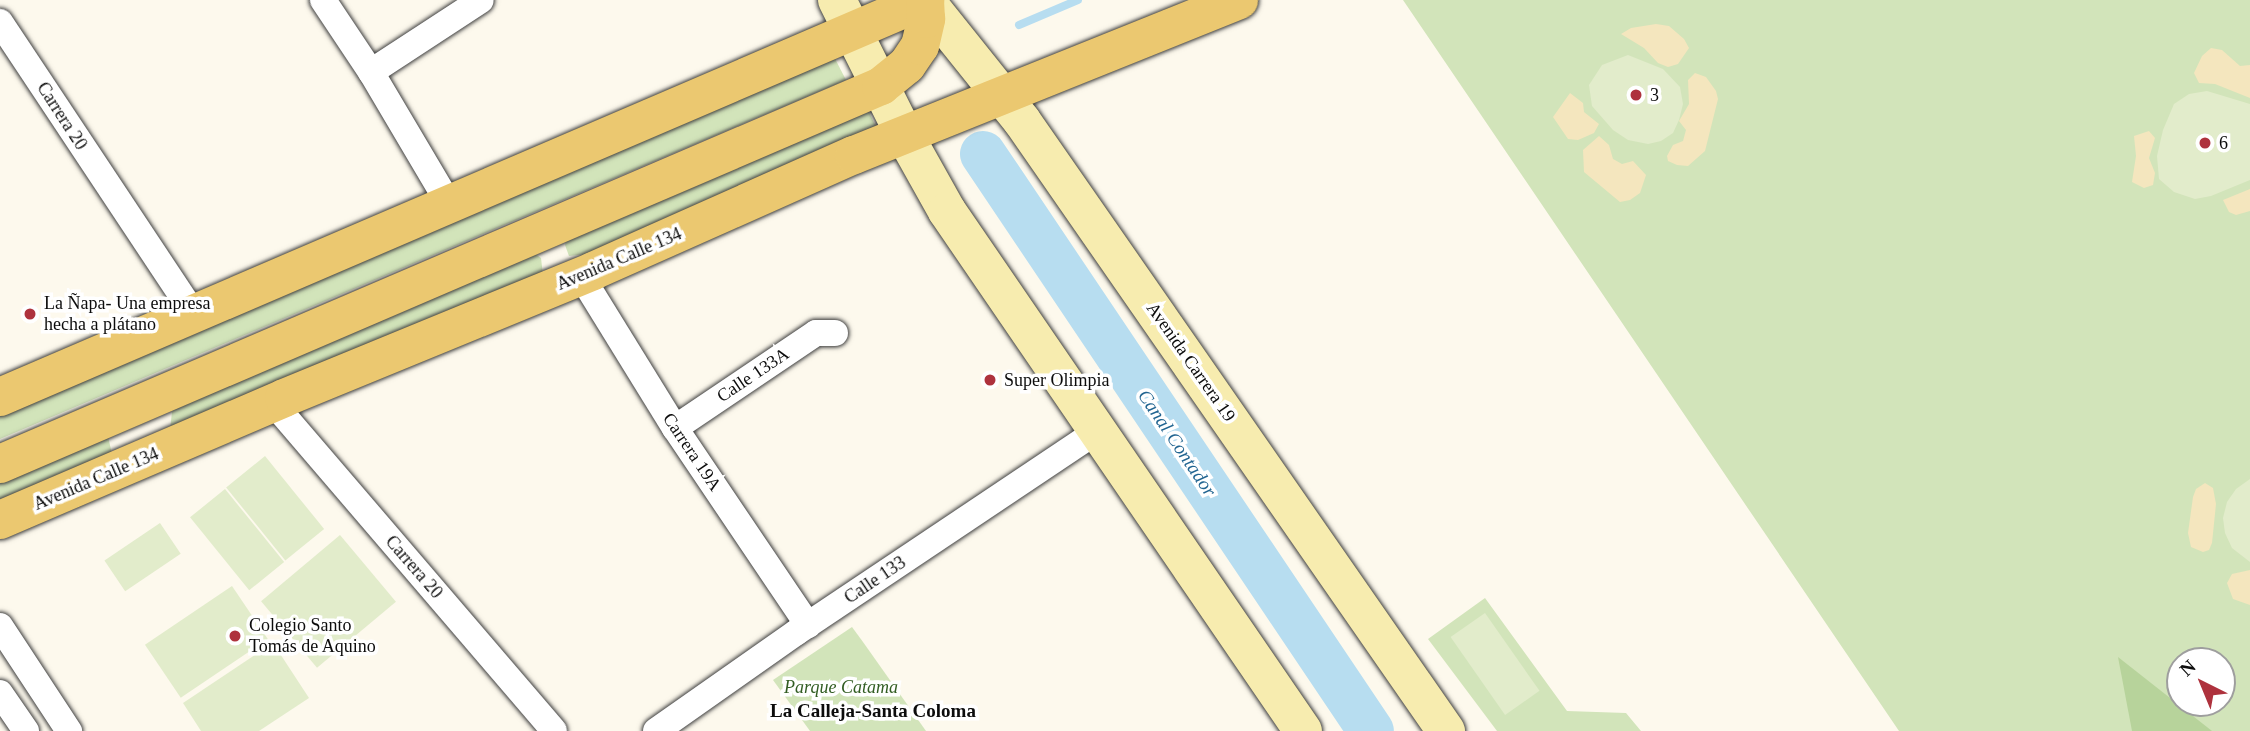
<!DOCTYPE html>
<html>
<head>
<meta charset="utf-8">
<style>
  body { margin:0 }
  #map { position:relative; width:2250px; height:731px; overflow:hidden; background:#fdf9ed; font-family:Georgia,serif }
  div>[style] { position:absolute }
  .green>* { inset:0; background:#d2e4ba }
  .forest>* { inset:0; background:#b7d39b }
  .sand>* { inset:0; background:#f4e6be }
  .pitch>* { inset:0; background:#e2eccb; transform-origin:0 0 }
  .stream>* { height:8px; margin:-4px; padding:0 4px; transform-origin:4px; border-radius:4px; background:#b7ddf0 }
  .river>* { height:46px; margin:-23px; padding:0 23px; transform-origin:23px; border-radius:23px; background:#b7ddf0 }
  .roads { filter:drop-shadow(0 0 2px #3f3f3f) drop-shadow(0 0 2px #3f3f3f) }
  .street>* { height:26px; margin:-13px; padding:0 13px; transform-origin:13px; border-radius:13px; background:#fff }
  .secondary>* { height:38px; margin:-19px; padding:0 19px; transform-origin:19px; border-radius:19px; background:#f7ecaf }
  .primary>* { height:38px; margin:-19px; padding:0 19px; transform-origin:19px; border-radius:19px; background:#ebc870 }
  .dots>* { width:19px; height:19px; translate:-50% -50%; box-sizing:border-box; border:4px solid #fff; border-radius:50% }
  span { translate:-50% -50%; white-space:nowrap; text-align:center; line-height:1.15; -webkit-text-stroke:7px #fff; paint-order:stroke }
  .poi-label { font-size:18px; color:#0c0c0c }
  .left { translate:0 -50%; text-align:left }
  .street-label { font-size:18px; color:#0c0c0c }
  .park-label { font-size:18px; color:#325d23; font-style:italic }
  .water-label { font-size:19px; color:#226591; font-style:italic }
  .neighbourhood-label { font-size:19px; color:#0c0c0c; font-weight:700 }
  .north { position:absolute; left:2166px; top:647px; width:70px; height:70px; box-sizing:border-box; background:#fff; border:2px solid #9e9e9e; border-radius:50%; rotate:317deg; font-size:19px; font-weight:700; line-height:28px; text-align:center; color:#0c0c0c }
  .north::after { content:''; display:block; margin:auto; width:24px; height:32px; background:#ae323d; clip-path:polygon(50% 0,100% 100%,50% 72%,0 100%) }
</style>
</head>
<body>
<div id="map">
  <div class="green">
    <i style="clip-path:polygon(evenodd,1403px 0,2250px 0,2250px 731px,1899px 731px,1403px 0,2180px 661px,2222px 661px,2222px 703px,2180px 703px,2180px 661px)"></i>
    <i style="clip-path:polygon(830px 49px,846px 80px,0 439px,0 409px)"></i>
    <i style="clip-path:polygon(866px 106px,877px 129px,587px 254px,569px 256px,565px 245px,568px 234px)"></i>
    <i style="clip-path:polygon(528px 249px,541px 258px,543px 275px,170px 430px,172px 412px,182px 398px)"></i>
    <i style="clip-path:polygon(107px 432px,112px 454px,0 503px,0 471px)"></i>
    <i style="clip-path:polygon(1485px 598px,1567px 711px,1626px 713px,1641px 731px,1497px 731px,1428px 639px)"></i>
    <i style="clip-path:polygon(852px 627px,863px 642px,926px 731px,810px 731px,773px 680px)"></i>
  </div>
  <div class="forest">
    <i style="clip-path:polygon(2118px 657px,2212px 731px,2132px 731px)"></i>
  </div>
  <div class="sand">
    <i style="clip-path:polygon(1656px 24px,1669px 26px,1684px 39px,1689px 48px,1678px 64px,1668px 67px,1658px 63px,1644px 48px,1621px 34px,1631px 28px)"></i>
    <i style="clip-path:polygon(2211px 48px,2222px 50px,2240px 66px,2250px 65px,2250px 98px,2215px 84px,2199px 83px,2194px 73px,2202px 56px)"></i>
    <i style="clip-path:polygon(1695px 73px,1706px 77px,1716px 91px,1718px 99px,1705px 151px,1688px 166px,1677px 165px,1668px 161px,1667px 156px,1673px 145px,1683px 141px,1686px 130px,1679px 121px,1689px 104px,1688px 80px)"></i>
    <i style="clip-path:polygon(1570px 93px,1583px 103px,1584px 112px,1599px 124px,1594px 133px,1578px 140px,1568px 139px,1553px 117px)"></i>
    <i style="clip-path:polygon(2149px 131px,2155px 138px,2149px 158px,2155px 173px,2153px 185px,2144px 188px,2132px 182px,2136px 156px,2134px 136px)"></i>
    <i style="clip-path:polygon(1599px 136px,1609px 145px,1613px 159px,1622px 164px,1633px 161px,1646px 175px,1640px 193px,1630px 200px,1620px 202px,1584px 172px,1583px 150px)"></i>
    <i style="clip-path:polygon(2250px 189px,2250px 211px,2236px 215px,2229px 212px,2223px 200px)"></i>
    <i style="clip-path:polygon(2205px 483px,2213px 488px,2216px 504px,2212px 543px,2209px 550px,2203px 552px,2191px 547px,2188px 533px,2193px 497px,2196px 489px)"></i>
    <i style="clip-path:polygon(2250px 570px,2250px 605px,2233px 599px,2227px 583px,2232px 574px)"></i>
  </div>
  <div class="pitch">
    <i style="clip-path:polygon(1628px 55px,1663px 69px,1680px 87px,1683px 104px,1679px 120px,1673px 133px,1661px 141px,1648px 144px,1628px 140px,1613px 130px,1592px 106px,1589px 85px,1602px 65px)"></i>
    <i style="clip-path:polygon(2207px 91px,2250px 104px,2250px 180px,2211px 196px,2195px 199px,2174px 192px,2159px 179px,2157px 156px,2163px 130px,2174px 104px,2189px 94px)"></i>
    <i style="left:265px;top:456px;width:94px;height:50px;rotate:51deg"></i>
    <i style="clip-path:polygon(2250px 479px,2250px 562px,2232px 548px,2225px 533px,2223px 518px,2227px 502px,2236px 489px)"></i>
    <i style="left:225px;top:489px;width:94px;height:45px;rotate:51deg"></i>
    <i style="left:160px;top:523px;width:37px;height:67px;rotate:56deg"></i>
    <i style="left:340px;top:535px;width:87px;height:103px;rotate:50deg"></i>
    <i style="left:232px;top:586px;width:64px;height:105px;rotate:56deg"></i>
    <i style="left:1485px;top:613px;width:95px;height:42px;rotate:55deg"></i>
    <i style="clip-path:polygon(273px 643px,309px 698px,259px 731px,201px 731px,183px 703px)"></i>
  </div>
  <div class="stream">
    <i style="left:1019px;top:25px;width:64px;rotate:-23deg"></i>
  </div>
  <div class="river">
    <i style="left:983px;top:154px;width:695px;rotate:56.08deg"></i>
  </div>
  <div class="roads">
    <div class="street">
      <i style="left:323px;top:0;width:87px;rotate:56.3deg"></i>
      <i style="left:371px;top:72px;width:153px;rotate:59.4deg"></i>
      <i style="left:0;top:22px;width:351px;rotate:56.4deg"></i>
      <i style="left:371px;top:72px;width:131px;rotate:-33.2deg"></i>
      <i style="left:581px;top:276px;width:179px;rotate:58.3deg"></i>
      <i style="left:675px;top:428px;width:238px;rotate:56deg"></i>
      <i style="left:274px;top:404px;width:430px;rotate:49.4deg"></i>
      <i style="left:675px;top:428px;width:170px;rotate:-34deg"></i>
      <i style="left:816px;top:333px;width:19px"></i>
      <i style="left:0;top:626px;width:126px;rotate:56.7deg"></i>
      <i style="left:0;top:693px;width:46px;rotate:55.6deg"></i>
      <i style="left:656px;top:731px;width:172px;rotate:-35.1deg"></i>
      <i style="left:797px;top:632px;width:360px;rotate:-33.8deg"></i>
    </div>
    <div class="secondary">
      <i style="left:837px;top:0;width:152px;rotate:63.4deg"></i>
      <i style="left:905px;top:136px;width:86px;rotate:60.8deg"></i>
      <i style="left:947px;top:211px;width:630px;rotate:55.6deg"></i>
      <i style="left:925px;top:0;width:155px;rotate:51.3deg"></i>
      <i style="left:1022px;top:121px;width:743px;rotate:55.2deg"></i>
    </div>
    <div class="primary">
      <i style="left:0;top:397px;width:1007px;rotate:-23.23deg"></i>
      <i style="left:0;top:464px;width:959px;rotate:-23.22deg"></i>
      <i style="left:881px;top:86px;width:33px;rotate:-39deg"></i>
      <i style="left:907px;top:65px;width:23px;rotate:-56deg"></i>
      <i style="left:920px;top:46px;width:28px;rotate:-77deg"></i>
      <i style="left:926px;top:19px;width:19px;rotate:-93deg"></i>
      <i style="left:0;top:520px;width:309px;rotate:-23.2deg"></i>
      <i style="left:284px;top:398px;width:334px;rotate:-22.3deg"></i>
      <i style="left:593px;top:271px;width:286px;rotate:-24deg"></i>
      <i style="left:854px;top:155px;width:415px;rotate:-21.9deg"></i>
    </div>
  </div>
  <div class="dots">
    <i style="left:1636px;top:95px;background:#ae323d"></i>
    <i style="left:2205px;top:143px;background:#ae323d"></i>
    <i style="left:30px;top:314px;background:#ae323d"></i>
    <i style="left:990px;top:380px;background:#ae323d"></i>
    <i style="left:235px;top:636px;background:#ae323d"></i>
  </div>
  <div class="poi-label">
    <span class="left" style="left:1650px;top:95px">3</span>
    <span class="left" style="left:2219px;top:143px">6</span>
    <span class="left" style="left:44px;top:314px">La Ñapa- Una empresa<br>hecha a plátano</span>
    <span class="left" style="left:1004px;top:380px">Super Olimpia</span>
    <span class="left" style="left:249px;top:636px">Colegio Santo<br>Tomás de Aquino</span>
  </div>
  <div class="street-label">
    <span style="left:62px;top:116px;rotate:57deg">Carrera 20</span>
    <span style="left:619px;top:259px;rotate:-23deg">Avenida Calle 134</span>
    <span style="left:1191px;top:362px;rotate:55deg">Avenida Carrera 19</span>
    <span style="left:753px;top:375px;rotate:-34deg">Calle 133A</span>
    <span style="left:692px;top:452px;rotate:56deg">Carrera 19A</span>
    <span style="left:96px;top:479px;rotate:-23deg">Avenida Calle 134</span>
    <span style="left:414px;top:567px;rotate:49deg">Carrera 20</span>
    <span style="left:875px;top:580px;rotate:-34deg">Calle 133</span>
  </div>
  <div class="park-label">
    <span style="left:841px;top:687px">Parque Catama</span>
  </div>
  <div class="water-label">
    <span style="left:1177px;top:443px;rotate:56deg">Canal Contador</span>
  </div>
  <div class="neighbourhood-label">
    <span style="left:873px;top:711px">La Calleja-Santa Coloma</span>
  </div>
  <div class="north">N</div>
</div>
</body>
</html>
